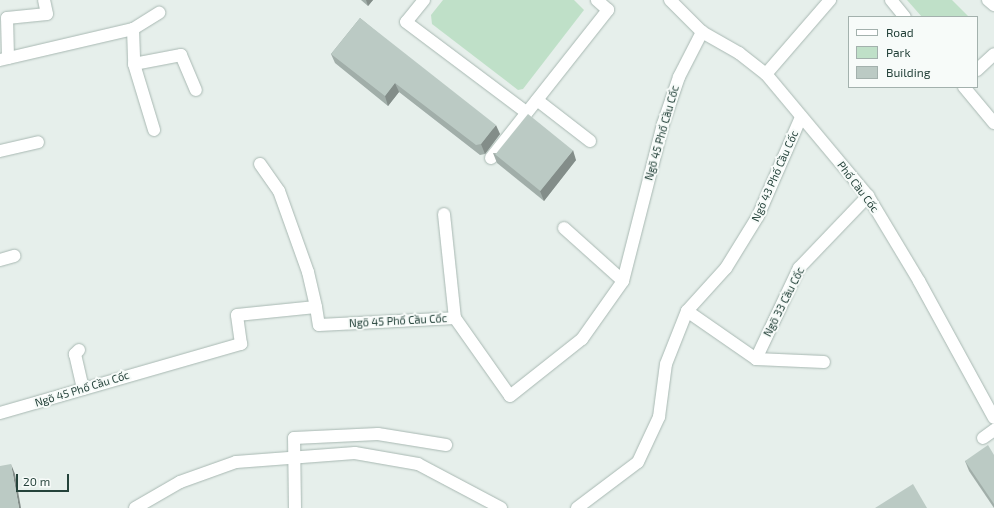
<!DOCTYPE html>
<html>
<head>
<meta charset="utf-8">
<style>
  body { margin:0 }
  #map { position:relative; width:994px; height:508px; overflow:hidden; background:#e6efeb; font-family:"Exo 2",sans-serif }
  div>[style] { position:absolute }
  .green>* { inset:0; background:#bfe0c8 }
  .roads { filter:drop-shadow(0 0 1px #a8b8b2) drop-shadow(0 0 1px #a8b8b2) }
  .minor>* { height:12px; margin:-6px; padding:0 6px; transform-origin:6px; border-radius:6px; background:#fff }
  .wall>* { inset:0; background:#a1aea9 }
  .shaded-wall>* { inset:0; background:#838d89 }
  .building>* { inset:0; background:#bbcac4; transform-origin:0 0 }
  span { translate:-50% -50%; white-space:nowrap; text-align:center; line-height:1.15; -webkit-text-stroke:4px #f7fbf9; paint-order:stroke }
  .street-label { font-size:11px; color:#24423a }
  .legend { position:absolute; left:848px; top:16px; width:130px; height:72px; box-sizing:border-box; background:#f7fbf9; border:1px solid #a3b1ad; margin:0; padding:5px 7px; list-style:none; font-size:12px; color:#24423a }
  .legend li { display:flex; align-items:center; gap:8px; height:20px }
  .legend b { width:20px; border:1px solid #a3b1ad }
  .scale { position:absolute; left:16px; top:474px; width:53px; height:18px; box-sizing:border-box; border:2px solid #24423a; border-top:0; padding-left:5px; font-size:12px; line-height:14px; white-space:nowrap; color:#24423a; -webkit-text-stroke:3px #f7fbf9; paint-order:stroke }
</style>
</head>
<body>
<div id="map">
  <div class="green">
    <i style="clip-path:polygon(443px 0,574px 0,584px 10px,523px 89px,518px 90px,432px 24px,431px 15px)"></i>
    <i style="clip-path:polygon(907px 0,952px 0,969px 17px,922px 17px)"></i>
  </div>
  <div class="roads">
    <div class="minor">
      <i style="left:424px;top:0;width:28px;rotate:129deg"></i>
      <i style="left:406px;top:22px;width:151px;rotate:36.9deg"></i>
      <i style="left:670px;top:0;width:45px;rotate:45deg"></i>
      <i style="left:702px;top:32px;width:43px;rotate:29.6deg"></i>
      <i style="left:739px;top:53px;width:34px;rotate:38deg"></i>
      <i style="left:766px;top:74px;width:159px;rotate:50.1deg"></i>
      <i style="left:868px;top:196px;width:99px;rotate:59deg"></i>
      <i style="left:919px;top:281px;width:156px;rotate:61.3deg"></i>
      <i style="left:891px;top:0;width:22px;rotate:51deg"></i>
      <i style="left:988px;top:0;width:8px;rotate:40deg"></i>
      <i style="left:133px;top:29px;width:35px;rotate:88deg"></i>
      <i style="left:134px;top:64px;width:69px;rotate:73.1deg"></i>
      <i style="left:8px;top:58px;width:40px;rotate:-91.4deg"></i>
      <i style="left:7px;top:18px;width:40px;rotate:-5.7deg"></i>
      <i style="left:47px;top:14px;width:14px;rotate:-102deg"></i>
      <i style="left:0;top:60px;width:137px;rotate:-13.1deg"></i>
      <i style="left:133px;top:29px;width:31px;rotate:-32deg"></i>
      <i style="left:134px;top:64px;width:48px;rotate:-10.8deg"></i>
      <i style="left:181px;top:55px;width:38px;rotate:67deg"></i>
      <i style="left:977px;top:70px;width:23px;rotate:-43deg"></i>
      <i style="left:766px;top:74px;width:98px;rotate:-49.1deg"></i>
      <i style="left:964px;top:87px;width:47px;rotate:50.2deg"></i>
      <i style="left:537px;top:100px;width:67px;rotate:37.7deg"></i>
      <i style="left:0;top:151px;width:39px;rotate:-13deg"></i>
      <i style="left:491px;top:158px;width:189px;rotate:-51.7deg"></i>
      <i style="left:608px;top:10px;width:15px;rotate:-138deg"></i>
      <i style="left:260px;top:164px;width:33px;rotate:55deg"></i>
      <i style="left:279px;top:191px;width:86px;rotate:70.3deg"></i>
      <i style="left:308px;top:272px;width:36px;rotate:77deg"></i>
      <i style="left:444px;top:214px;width:105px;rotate:84deg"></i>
      <i style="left:564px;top:228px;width:79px;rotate:41.9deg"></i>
      <i style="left:0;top:260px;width:15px;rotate:-16deg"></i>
      <i style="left:687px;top:311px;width:84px;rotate:34.8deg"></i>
      <i style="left:756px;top:359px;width:68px;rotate:2.5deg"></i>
      <i style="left:79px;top:350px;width:6px;rotate:135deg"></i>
      <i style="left:75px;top:354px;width:36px;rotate:77deg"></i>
      <i style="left:756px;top:359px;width:101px;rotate:-64.7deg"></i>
      <i style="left:799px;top:268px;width:100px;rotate:-46.2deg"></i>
      <i style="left:0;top:413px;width:251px;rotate:-16deg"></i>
      <i style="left:241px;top:344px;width:29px;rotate:-98deg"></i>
      <i style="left:237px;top:315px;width:79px;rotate:-5.8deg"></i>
      <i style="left:316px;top:307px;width:18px;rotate:81deg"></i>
      <i style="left:319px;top:325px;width:136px;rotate:-2.9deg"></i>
      <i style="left:455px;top:318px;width:95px;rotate:54.8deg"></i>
      <i style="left:510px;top:396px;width:92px;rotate:-38.4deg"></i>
      <i style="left:582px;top:339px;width:71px;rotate:-54.7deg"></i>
      <i style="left:623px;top:281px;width:162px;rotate:-75.7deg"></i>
      <i style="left:663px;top:124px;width:50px;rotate:-71.2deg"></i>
      <i style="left:679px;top:77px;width:51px;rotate:-62.9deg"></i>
      <i style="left:983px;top:438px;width:14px;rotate:-36deg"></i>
      <i style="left:135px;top:508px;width:52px;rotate:-30deg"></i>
      <i style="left:180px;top:482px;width:59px;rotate:-19.7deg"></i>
      <i style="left:236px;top:462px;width:119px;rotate:-4.3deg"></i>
      <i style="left:355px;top:453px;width:64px;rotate:9.9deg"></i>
      <i style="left:418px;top:464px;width:94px;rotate:27.9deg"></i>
      <i style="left:295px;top:508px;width:70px;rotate:-90.8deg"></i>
      <i style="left:294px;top:438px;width:84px;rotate:-2.7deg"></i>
      <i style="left:378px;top:434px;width:69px;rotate:9.2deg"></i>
      <i style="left:577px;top:508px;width:76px;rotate:-37deg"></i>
      <i style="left:638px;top:462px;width:50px;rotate:-65deg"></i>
      <i style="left:659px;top:417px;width:53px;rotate:-82.5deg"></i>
      <i style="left:666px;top:364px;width:57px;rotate:-68.4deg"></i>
      <i style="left:687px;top:311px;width:58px;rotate:-47.8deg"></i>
      <i style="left:726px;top:268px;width:61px;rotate:-58.4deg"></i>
      <i style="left:758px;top:216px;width:108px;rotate:-66.5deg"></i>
    </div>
  </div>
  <div class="wall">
    <i style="clip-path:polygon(361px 0,373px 0,368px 6px)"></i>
    <i style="clip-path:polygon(360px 18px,500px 134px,485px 154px,480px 155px,399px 92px,388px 106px,335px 63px,331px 54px)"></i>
    <i style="clip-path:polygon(493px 153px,576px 160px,544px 201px,497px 163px)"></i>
    <i style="clip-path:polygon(994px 455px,994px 508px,969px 471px,965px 461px)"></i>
  </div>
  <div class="shaded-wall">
    <i style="clip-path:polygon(366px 0,373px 0,368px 6px)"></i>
    <i style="clip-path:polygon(395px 83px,399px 92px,388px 106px,385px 96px)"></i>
    <i style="clip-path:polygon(496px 125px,500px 134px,485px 154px,481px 144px)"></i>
    <i style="clip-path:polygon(573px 150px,576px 160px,544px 201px,540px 191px)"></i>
    <i style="clip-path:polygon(11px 464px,15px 474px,21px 508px,19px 508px)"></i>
  </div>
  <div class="building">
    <i style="clip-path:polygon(360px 18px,496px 125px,481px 144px,476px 145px,395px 83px,385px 96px,331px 54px)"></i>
    <i style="left:528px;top:114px;width:58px;height:52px;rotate:39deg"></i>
    <i style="clip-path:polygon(988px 445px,994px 455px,994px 504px,965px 461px)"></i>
    <i style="clip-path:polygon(11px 464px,19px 508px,0 508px,0 466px)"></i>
    <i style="clip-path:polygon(913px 484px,927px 508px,875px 508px)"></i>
  </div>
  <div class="street-label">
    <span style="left:662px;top:133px;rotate:-74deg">Ngõ 45 Phố Cầu Cốc</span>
    <span style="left:775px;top:176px;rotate:-66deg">Ngõ 43 Phố Cầu Cốc</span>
    <span style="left:858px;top:187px;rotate:53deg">Phố Cầu Cốc</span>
    <span style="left:784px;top:302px;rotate:-63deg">Ngõ 33 Cầu Cốc</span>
    <span style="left:398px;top:321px;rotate:-3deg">Ngõ 45 Phố Cầu Cốc</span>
    <span style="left:82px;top:389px;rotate:-17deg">Ngõ 45 Phố Cầu Cốc</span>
  </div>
  <ul class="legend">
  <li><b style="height:5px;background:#fff"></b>Road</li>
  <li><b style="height:11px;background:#bfe0c8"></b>Park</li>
  <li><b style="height:11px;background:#bbcac4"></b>Building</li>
  </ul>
  <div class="scale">20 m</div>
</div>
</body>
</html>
